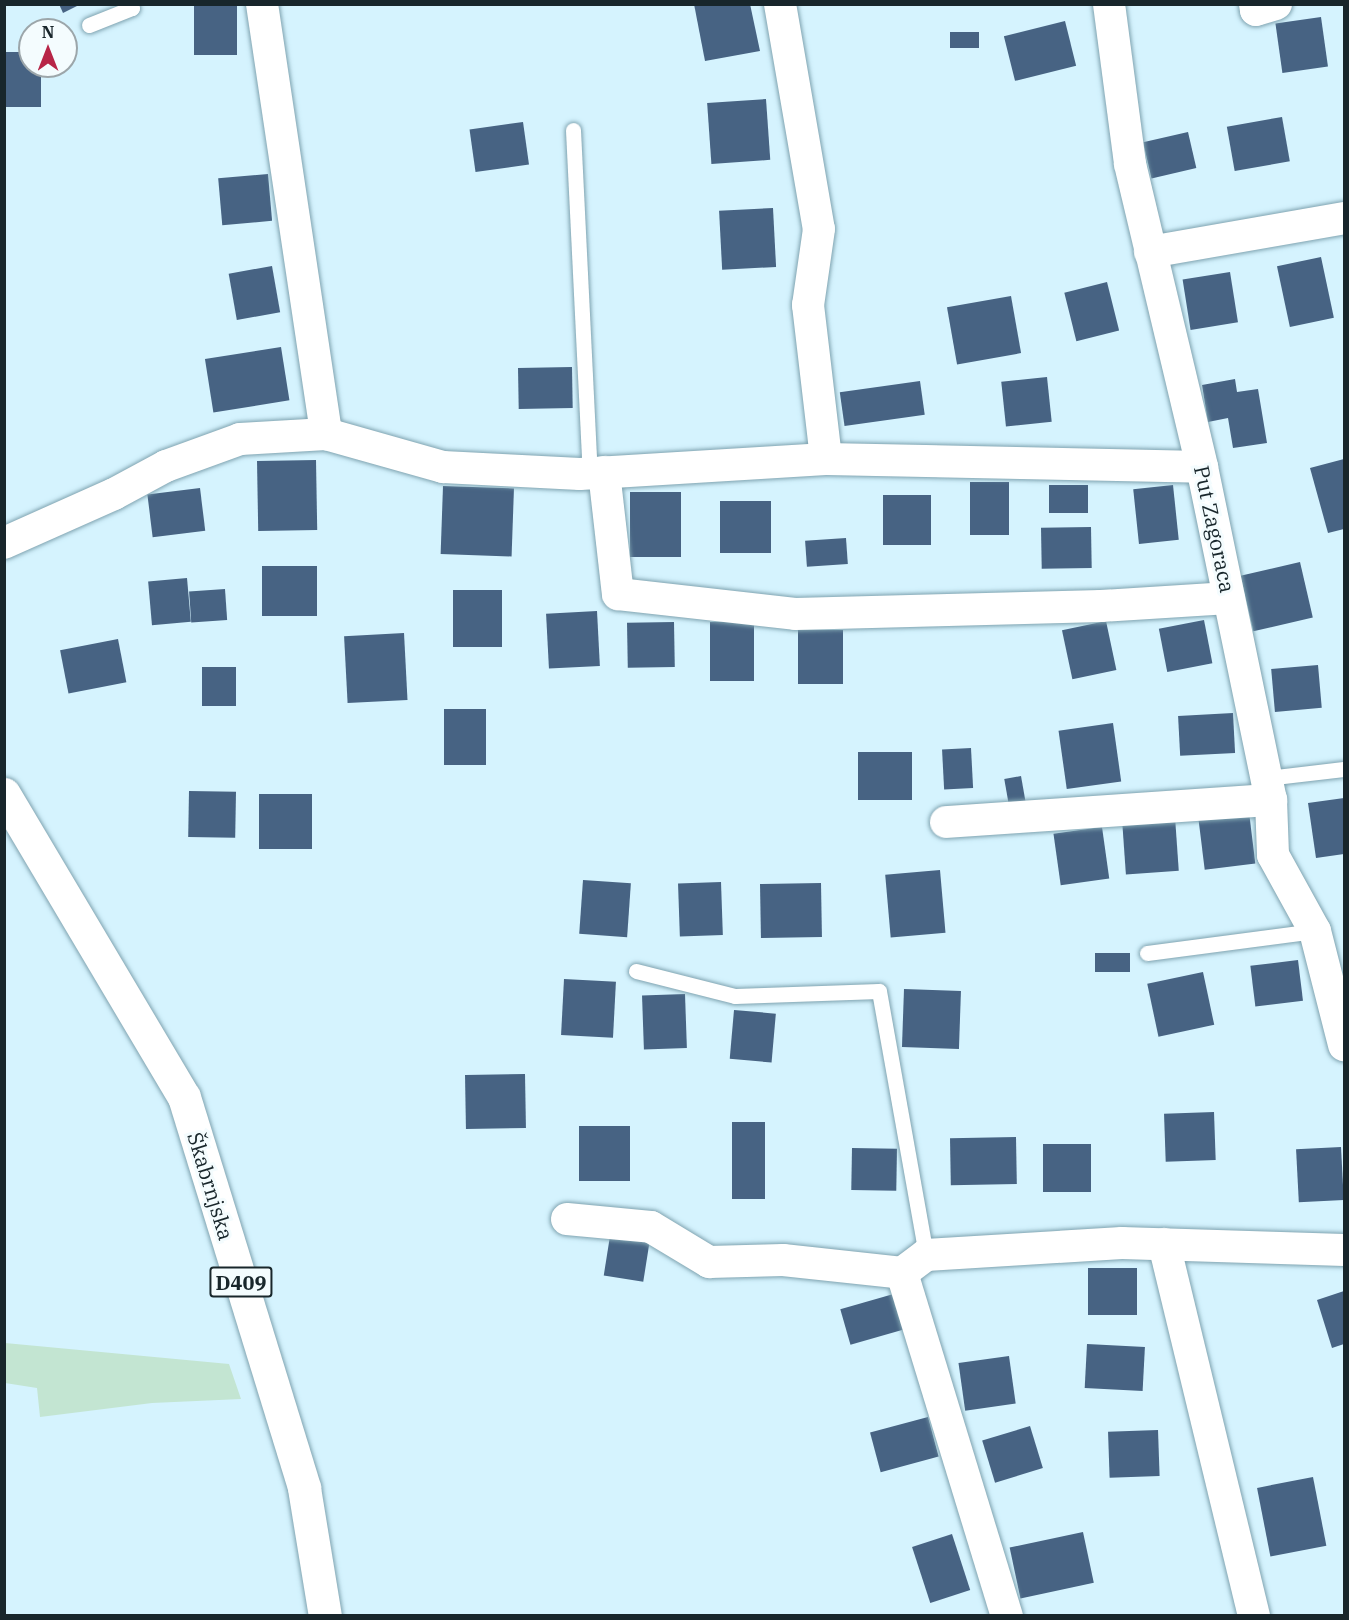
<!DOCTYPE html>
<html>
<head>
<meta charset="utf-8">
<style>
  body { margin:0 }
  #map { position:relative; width:1349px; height:1620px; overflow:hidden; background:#d5f3fe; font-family:"IBM Plex Serif",serif }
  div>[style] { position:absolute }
  .green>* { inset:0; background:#c3e5d2 }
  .building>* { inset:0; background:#476383; transform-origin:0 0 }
  .roads { filter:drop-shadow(0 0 2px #7fa3b0) drop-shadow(0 0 2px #7fa3b0) }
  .service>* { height:15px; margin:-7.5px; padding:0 7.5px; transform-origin:7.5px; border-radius:7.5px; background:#fff }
  .minor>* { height:32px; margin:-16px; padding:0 16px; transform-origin:16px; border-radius:16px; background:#fff }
  .primary>* { height:33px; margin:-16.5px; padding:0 16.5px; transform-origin:16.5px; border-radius:16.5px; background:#fff }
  span { translate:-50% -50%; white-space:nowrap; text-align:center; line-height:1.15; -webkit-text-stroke:6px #f4fcfe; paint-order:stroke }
  .shield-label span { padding:2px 4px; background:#f4fcfe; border:2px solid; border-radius:4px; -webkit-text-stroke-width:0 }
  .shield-label { font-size:20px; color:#18262b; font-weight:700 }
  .street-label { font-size:21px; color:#18262b }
  .frame { position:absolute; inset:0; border:6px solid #18262b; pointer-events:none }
  .north { position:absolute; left:18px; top:18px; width:60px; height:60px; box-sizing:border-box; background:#f4fcfe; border:2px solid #9ca6aa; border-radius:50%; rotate:0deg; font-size:16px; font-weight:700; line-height:24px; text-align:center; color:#18262b }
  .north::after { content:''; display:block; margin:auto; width:21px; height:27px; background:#b72547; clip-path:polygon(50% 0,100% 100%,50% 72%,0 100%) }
</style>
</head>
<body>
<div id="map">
  <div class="green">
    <i style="clip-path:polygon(5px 1343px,229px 1364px,241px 1399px,152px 1403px,40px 1417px,37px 1388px,5px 1383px)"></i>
  </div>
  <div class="building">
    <i style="clip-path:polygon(59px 4px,81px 4px,63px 13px)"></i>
    <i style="left:194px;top:4px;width:43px;height:51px"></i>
    <i style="clip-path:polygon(694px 4px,750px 4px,760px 51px,705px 61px)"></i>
    <i style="left:1321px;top:17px;width:50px;height:46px;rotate:82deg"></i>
    <i style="left:1065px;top:21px;width:46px;height:63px;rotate:76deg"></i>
    <i style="left:950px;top:32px;width:29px;height:16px"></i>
    <i style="clip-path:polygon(4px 52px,30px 52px,30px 66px,41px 66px,41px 107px,4px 107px)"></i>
    <i style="left:766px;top:99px;width:61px;height:59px;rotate:86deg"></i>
    <i style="left:1282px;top:117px;width:45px;height:56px;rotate:80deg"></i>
    <i style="left:523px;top:122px;width:43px;height:54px;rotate:82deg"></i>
    <i style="left:1188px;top:132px;width:37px;height:46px;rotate:77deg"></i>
    <i style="left:268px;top:174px;width:47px;height:50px;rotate:85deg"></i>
    <i style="left:773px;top:208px;width:59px;height:54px;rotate:87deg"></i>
    <i style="left:1321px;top:257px;width:62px;height:45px;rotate:78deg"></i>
    <i style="left:272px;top:266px;width:47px;height:44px;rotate:80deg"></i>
    <i style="left:1230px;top:272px;width:51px;height:48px;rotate:81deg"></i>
    <i style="left:1107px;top:282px;width:50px;height:44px;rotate:76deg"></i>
    <i style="left:1011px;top:296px;width:58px;height:65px;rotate:80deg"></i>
    <i style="left:281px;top:347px;width:54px;height:77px;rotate:81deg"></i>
    <i style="left:572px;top:367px;width:41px;height:54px;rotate:89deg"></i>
    <i style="left:1047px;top:377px;width:45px;height:46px;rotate:84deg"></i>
    <i style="clip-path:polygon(1235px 379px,1237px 392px,1258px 389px,1267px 443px,1233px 448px,1228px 418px,1208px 422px,1202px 385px)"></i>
    <i style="left:920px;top:381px;width:34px;height:81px;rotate:82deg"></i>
    <i style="clip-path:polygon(1344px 459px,1344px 529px,1328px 533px,1310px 468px)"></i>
    <i style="left:316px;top:460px;width:70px;height:59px;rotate:89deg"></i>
    <i style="left:970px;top:482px;width:39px;height:53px"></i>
    <i style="left:1049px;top:485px;width:39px;height:28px"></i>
    <i style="left:1173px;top:485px;width:55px;height:40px;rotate:84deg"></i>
    <i style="left:443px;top:486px;width:71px;height:68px;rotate:2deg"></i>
    <i style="left:200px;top:488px;width:43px;height:53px;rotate:83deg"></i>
    <i style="left:630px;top:492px;width:51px;height:65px"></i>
    <i style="left:883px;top:495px;width:48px;height:50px"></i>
    <i style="left:720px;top:501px;width:51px;height:52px"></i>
    <i style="left:1091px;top:527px;width:41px;height:50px;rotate:89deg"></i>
    <i style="left:846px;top:538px;width:26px;height:41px;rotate:86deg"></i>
    <i style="left:1300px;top:562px;width:57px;height:61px;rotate:77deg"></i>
    <i style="left:262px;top:566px;width:55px;height:50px"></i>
    <i style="left:187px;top:578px;width:44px;height:39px;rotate:85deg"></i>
    <i style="left:225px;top:589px;width:31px;height:36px;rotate:86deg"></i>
    <i style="left:453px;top:590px;width:49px;height:57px"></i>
    <i style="left:597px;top:611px;width:55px;height:51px;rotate:87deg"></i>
    <i style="left:1204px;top:620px;width:44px;height:46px;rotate:79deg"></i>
    <i style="left:1106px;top:621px;width:50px;height:45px;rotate:78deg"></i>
    <i style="left:674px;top:622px;width:45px;height:47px;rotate:89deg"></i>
    <i style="left:710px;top:622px;width:44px;height:59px"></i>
    <i style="left:798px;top:630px;width:45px;height:54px"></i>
    <i style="left:404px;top:633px;width:67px;height:60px;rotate:87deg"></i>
    <i style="left:118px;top:639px;width:44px;height:59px;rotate:79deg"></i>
    <i style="left:1318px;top:665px;width:43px;height:47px;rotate:85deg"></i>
    <i style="left:202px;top:667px;width:34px;height:39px"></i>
    <i style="left:444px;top:709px;width:42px;height:56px"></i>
    <i style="left:1233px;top:713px;width:40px;height:55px;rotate:87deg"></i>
    <i style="left:1113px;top:723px;width:59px;height:55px;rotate:82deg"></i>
    <i style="left:971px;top:748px;width:40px;height:29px;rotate:87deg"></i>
    <i style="left:858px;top:752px;width:54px;height:48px"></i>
    <i style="left:1021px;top:776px;width:29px;height:17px;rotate:80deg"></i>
    <i style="left:189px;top:791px;width:47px;height:46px;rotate:1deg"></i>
    <i style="left:259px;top:794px;width:53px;height:55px"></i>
    <i style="clip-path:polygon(1344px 798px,1344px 854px,1316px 858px,1308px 803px)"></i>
    <i style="left:1249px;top:812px;width:52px;height:51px;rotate:83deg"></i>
    <i style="left:1175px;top:817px;width:54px;height:53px;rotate:86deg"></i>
    <i style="left:1102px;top:827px;width:52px;height:49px;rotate:82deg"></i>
    <i style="left:940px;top:870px;width:63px;height:55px;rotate:85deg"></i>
    <i style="left:583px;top:880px;width:48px;height:54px;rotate:4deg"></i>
    <i style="left:721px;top:882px;width:53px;height:43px;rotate:88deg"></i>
    <i style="left:821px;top:883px;width:54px;height:61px;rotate:89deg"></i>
    <i style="left:1130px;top:953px;width:19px;height:35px;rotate:90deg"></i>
    <i style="left:1298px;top:960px;width:41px;height:48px;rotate:83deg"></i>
    <i style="left:1203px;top:972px;width:54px;height:57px;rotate:78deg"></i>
    <i style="left:564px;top:979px;width:52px;height:56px;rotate:3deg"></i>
    <i style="left:904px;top:989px;width:57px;height:58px;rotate:2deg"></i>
    <i style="left:685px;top:994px;width:54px;height:43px;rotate:88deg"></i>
    <i style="left:734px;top:1010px;width:42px;height:49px;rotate:5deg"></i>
    <i style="left:525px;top:1074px;width:54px;height:60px;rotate:89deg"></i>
    <i style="left:1214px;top:1112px;width:48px;height:50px;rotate:88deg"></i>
    <i style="left:732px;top:1122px;width:33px;height:77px"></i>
    <i style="left:579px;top:1126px;width:51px;height:55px"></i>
    <i style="left:1016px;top:1137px;width:47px;height:66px;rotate:89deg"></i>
    <i style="left:1043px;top:1144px;width:48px;height:48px"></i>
    <i style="left:1341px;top:1147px;width:53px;height:45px;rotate:87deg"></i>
    <i style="left:852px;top:1148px;width:45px;height:42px;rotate:1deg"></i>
    <i style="left:610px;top:1236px;width:40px;height:40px;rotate:9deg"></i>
    <i style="left:1088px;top:1268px;width:49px;height:47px"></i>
    <i style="clip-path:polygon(1344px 1291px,1344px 1344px,1332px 1348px,1317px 1300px)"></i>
    <i style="left:897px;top:1293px;width:37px;height:59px;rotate:74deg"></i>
    <i style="left:1087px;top:1344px;width:58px;height:44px;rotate:3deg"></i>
    <i style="left:1009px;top:1356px;width:48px;height:51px;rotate:82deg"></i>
    <i style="left:928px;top:1417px;width:41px;height:60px;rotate:75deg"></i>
    <i style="left:1030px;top:1426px;width:44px;height:50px;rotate:73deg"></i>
    <i style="left:1158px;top:1430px;width:46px;height:50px;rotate:88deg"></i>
    <i style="left:1313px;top:1477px;width:70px;height:57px;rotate:79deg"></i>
    <i style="left:1083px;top:1532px;width:52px;height:75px;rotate:78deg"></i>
    <i style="left:952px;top:1534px;width:59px;height:42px;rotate:72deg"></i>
  </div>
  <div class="roads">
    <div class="service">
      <i style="left:89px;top:25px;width:46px;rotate:-21.6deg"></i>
      <i style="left:132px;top:8px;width:4px;rotate:-117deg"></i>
      <i style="left:573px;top:130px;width:343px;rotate:87.2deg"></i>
      <i style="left:1267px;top:778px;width:78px;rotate:-6.7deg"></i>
      <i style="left:1147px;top:953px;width:169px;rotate:-7.5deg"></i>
      <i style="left:636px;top:971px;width:102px;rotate:14.2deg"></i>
      <i style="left:735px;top:996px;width:144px;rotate:-2deg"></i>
      <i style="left:879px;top:991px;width:268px;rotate:79.9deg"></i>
    </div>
    <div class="minor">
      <i style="left:262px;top:4px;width:435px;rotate:81.5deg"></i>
      <i style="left:780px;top:4px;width:228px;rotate:80.2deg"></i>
      <i style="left:819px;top:229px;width:77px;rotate:98.2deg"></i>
      <i style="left:808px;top:305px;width:155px;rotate:83.3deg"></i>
      <i style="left:1109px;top:4px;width:161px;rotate:82.5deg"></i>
      <i style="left:1130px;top:164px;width:311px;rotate:76.6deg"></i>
      <i style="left:1202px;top:467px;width:340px;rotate:78.3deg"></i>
      <i style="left:1271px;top:800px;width:55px;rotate:87.9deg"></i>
      <i style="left:1273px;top:855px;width:87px;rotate:61.1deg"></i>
      <i style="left:1315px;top:931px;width:118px;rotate:75.7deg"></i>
      <i style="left:1255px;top:4px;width:6px;rotate:81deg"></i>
      <i style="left:1256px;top:10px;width:21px;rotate:-17deg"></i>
      <i style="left:1150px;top:252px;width:197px;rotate:-9.9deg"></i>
      <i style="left:604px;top:472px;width:123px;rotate:83.5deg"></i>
      <i style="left:618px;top:594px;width:178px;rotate:6.4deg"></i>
      <i style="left:795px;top:614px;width:306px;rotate:-1.5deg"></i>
      <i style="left:1101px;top:606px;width:128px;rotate:-3.6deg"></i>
      <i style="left:4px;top:543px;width:120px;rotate:-24deg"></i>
      <i style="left:114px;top:494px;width:59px;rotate:-28.3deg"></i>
      <i style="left:166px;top:466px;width:79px;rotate:-20deg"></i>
      <i style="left:240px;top:439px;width:86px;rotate:-3.3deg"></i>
      <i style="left:326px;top:434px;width:122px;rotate:15.8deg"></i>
      <i style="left:443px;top:467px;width:137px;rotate:2.9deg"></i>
      <i style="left:580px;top:474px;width:246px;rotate:-3.5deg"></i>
      <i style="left:826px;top:459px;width:376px;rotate:1.2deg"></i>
      <i style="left:946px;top:822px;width:326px;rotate:-3.9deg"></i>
      <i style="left:567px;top:1219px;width:84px;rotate:5.4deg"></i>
      <i style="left:651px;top:1227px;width:68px;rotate:31.1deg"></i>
      <i style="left:709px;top:1262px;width:74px;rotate:-1.5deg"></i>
      <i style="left:783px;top:1260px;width:120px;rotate:6.2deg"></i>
      <i style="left:902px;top:1273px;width:30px;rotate:-37deg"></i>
      <i style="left:926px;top:1255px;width:196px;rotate:-3.5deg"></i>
      <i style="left:1122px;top:1243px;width:222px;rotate:1.8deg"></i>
      <i style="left:1164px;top:1244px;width:383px;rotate:76.4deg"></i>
      <i style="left:902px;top:1273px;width:359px;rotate:73deg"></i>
    </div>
    <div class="primary">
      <i style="left:4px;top:794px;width:352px;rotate:59.3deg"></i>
      <i style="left:184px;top:1097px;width:409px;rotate:72.9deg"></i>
      <i style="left:304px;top:1488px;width:130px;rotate:80.7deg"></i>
    </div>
  </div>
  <div class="shield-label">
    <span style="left:241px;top:1282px">D409</span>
  </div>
  <div class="street-label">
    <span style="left:1215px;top:529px;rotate:78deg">Put Zagoraca</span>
    <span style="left:211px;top:1186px;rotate:73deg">Škabrnjska</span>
  </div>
  <div class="frame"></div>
  <div class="north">N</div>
</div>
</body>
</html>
